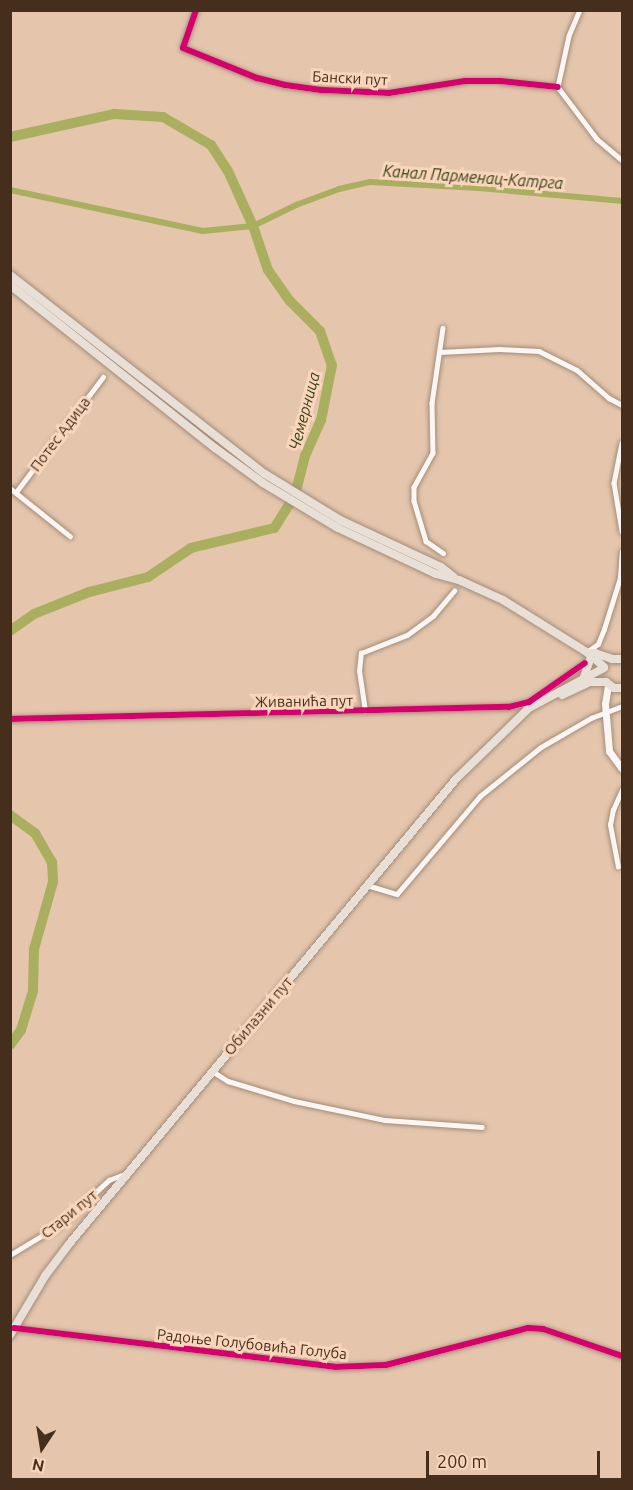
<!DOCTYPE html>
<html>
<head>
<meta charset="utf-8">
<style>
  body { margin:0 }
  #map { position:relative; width:633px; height:1490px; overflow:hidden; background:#e5c6ad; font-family:Ubuntu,sans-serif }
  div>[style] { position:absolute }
  .canal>* { height:6px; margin:-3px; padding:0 3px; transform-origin:3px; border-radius:3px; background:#aaaf5f }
  .river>* { height:10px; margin:-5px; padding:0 5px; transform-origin:5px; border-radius:5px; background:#aaaf5f }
  .roads { filter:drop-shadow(0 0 2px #a38c78) drop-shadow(0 0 2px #a38c78) }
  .street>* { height:4.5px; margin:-2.25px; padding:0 2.25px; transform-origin:2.25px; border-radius:2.25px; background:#fbf6f3 }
  .secondary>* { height:7px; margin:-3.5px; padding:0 3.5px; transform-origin:3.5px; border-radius:3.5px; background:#fbf6f3 }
  .primary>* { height:8px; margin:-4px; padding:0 4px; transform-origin:4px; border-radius:4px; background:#e8dfd6 }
  .cycleway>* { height:6px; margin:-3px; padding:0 3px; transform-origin:3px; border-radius:3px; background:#d6006c }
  span { translate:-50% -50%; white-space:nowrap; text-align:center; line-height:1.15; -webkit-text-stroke:6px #f9d6bb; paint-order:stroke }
  .street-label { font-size:15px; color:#452f1c }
  .water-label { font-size:16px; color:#394218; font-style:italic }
  .frame { position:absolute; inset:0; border:12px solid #452f1c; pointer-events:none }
  .north { position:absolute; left:12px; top:1418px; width:60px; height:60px; -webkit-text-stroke:4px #f9d6bb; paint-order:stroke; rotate:192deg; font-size:16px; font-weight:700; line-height:24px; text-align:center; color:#452f1c }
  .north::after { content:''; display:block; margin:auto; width:21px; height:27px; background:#452f1c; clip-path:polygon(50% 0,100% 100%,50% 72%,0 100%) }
  .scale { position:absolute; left:426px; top:1451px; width:174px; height:27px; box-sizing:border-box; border:3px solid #452f1c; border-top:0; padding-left:8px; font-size:18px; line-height:21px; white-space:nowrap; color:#452f1c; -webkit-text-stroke:4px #f9d6bb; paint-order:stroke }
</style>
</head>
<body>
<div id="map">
  <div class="canal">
    <i style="left:10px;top:190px;width:197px;rotate:12deg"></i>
    <i style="left:203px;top:231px;width:50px;rotate:-5.7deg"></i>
    <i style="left:253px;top:226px;width:48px;rotate:-26deg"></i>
    <i style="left:296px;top:205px;width:46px;rotate:-20.4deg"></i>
    <i style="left:339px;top:189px;width:32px;rotate:-13deg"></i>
    <i style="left:370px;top:182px;width:109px;rotate:3.2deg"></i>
    <i style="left:479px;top:188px;width:144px;rotate:5.2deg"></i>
  </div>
  <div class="river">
    <i style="left:10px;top:137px;width:107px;rotate:-12.5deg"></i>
    <i style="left:114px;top:114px;width:49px;rotate:3.5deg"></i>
    <i style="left:163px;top:117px;width:56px;rotate:30.3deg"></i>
    <i style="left:211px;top:145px;width:31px;rotate:57deg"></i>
    <i style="left:228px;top:171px;width:60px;rotate:65.6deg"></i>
    <i style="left:253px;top:226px;width:46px;rotate:71.2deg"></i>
    <i style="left:268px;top:270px;width:38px;rotate:55deg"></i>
    <i style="left:290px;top:301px;width:42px;rotate:45deg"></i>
    <i style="left:320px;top:331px;width:36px;rotate:71deg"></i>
    <i style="left:332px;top:365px;width:56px;rotate:101.3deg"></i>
    <i style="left:321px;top:420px;width:39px;rotate:114deg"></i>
    <i style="left:305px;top:456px;width:40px;rotate:104.4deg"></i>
    <i style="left:295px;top:495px;width:39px;rotate:122deg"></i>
    <i style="left:274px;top:528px;width:85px;rotate:166.5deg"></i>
    <i style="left:191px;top:548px;width:52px;rotate:146deg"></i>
    <i style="left:148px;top:577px;width:61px;rotate:165.7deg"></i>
    <i style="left:89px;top:592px;width:59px;rotate:158.2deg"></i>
    <i style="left:34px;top:614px;width:29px;rotate:145deg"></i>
    <i style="left:10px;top:815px;width:31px;rotate:36deg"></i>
    <i style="left:35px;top:833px;width:34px;rotate:60deg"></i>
    <i style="left:52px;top:862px;width:20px;rotate:87deg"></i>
    <i style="left:53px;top:882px;width:70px;rotate:105.8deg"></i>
    <i style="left:34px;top:949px;width:42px;rotate:91.4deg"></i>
    <i style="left:33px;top:991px;width:41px;rotate:107.1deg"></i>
    <i style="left:21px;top:1030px;width:19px;rotate:126deg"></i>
  </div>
  <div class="roads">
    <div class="street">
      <i style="left:196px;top:10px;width:40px;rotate:108.9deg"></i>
      <i style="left:183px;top:48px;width:80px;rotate:22.1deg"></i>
      <i style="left:257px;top:78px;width:29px;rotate:14deg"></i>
      <i style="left:285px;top:85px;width:36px;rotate:8deg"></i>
      <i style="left:321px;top:90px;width:68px;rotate:2.5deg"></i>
      <i style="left:389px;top:93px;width:77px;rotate:-9deg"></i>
      <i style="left:465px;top:81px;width:35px"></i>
      <i style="left:500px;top:81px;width:58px;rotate:5.9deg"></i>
      <i style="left:580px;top:10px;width:28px;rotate:113deg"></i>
      <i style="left:569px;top:36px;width:52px;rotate:102.2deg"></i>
      <i style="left:558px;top:87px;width:65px;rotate:53.1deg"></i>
      <i style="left:597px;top:139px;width:33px;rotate:40deg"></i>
      <i style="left:443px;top:328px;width:76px;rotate:98.3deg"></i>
      <i style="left:432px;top:403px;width:50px;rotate:88.9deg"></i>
      <i style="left:433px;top:453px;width:39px;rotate:119deg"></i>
      <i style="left:414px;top:487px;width:14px;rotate:90deg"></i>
      <i style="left:414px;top:501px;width:42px;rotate:73.3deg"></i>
      <i style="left:426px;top:541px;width:21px;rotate:35deg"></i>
      <i style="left:440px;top:352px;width:59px;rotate:-2.9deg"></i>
      <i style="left:499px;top:349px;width:40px;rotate:2.9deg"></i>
      <i style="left:539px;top:351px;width:42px;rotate:26.6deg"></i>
      <i style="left:577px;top:370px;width:43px;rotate:41.2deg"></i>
      <i style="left:609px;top:398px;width:15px;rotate:28deg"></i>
      <i style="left:622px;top:443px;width:41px;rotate:101.3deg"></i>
      <i style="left:614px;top:483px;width:49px;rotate:80.5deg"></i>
      <i style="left:10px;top:488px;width:77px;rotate:38.7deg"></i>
      <i style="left:16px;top:492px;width:144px;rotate:-52.9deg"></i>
      <i style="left:588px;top:651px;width:12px;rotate:-35deg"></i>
      <i style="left:598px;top:644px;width:16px;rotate:-68deg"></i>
      <i style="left:604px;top:629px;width:53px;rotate:-72.6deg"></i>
      <i style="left:620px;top:578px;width:26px;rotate:-86deg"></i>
      <i style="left:365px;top:711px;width:40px;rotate:-98.5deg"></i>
      <i style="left:359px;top:671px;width:18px;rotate:-84deg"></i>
      <i style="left:361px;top:653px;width:49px;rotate:-21.4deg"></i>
      <i style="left:407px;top:635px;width:32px;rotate:-36deg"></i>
      <i style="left:433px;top:616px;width:33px;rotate:-50deg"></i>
      <i style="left:10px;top:719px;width:499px;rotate:-1.4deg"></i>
      <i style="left:509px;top:707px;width:21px;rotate:-14deg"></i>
      <i style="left:529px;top:702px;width:68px;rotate:-34.9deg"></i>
      <i style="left:618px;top:867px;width:43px;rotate:-100.8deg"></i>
      <i style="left:610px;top:825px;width:15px;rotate:-79deg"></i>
      <i style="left:613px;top:810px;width:22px;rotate:-66deg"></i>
      <i style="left:367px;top:885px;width:31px;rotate:17deg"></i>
      <i style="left:397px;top:894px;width:128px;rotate:-49.7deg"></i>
      <i style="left:480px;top:796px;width:78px;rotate:-38.8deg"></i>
      <i style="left:541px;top:747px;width:58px;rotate:-30.1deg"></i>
      <i style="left:591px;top:718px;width:33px;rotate:-21deg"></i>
      <i style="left:212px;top:1071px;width:19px;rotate:32deg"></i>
      <i style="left:228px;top:1081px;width:69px;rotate:16.9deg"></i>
      <i style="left:294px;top:1101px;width:93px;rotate:11.8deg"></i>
      <i style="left:385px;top:1120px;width:97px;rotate:4.1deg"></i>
      <i style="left:10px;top:1255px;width:60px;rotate:-31.3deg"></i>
      <i style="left:61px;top:1224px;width:65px;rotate:-42.5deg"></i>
      <i style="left:109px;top:1180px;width:19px;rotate:-21deg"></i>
      <i style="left:14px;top:1328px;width:323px;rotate:6.9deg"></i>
      <i style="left:335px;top:1367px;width:51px;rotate:-2.2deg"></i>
      <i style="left:386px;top:1365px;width:147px;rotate:-14.6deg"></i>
      <i style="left:528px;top:1328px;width:15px;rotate:4deg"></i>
      <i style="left:543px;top:1329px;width:83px;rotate:18.9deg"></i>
    </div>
    <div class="secondary">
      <i style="left:608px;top:685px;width:19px;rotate:99deg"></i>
      <i style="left:605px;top:704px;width:47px;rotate:85.1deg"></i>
      <i style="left:609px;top:751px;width:22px;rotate:54deg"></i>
    </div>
    <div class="primary">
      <i style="left:10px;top:275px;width:323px;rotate:38deg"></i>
      <i style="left:265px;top:474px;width:88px;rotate:31.5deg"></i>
      <i style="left:340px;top:520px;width:111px;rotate:25deg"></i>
      <i style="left:441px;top:567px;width:16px;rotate:38deg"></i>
      <i style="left:10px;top:285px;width:262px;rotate:38.5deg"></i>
      <i style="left:215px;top:448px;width:59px;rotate:36.1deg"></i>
      <i style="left:263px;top:483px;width:87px;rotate:31deg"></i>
      <i style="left:338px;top:528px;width:108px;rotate:25.1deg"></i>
      <i style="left:436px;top:574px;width:24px;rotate:15deg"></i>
      <i style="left:459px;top:580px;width:48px;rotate:24.4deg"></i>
      <i style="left:503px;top:600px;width:100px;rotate:31.9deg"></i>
      <i style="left:588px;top:653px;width:21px;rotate:41deg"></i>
      <i style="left:588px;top:653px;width:7px"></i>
      <i style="left:595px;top:653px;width:18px;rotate:19deg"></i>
      <i style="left:612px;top:659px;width:10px"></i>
      <i style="left:584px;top:677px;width:21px;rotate:-71deg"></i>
      <i style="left:562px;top:695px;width:31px;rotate:-25deg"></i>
      <i style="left:590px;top:682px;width:16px"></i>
      <i style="left:606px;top:682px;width:10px;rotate:37deg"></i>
      <i style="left:614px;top:688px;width:8px"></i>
      <i style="left:10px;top:1335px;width:69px;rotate:-59.3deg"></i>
      <i style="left:45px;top:1276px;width:40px;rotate:-53deg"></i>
      <i style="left:69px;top:1244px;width:605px;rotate:-50.23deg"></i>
      <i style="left:456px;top:779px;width:102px;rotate:-44.2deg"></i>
      <i style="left:529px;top:708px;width:85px;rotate:-28.1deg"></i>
    </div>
  </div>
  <div class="cycleway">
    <i style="left:196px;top:10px;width:40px;rotate:108.9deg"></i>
    <i style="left:183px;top:48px;width:80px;rotate:22.1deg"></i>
    <i style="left:257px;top:78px;width:29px;rotate:14deg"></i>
    <i style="left:285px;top:85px;width:36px;rotate:8deg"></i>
    <i style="left:321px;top:90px;width:68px;rotate:2.5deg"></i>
    <i style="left:389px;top:93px;width:77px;rotate:-9deg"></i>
    <i style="left:465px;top:81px;width:35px"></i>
    <i style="left:500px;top:81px;width:58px;rotate:5.9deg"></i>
    <i style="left:10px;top:719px;width:499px;rotate:-1.4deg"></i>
    <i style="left:509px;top:707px;width:21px;rotate:-14deg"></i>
    <i style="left:529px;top:702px;width:68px;rotate:-34.9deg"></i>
    <i style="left:14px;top:1328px;width:323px;rotate:6.9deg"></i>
    <i style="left:335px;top:1367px;width:51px;rotate:-2.2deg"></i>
    <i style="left:386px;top:1365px;width:147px;rotate:-14.6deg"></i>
    <i style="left:528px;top:1328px;width:15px;rotate:4deg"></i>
    <i style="left:543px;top:1329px;width:83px;rotate:18.9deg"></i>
  </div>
  <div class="street-label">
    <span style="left:350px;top:78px;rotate:3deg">Бански пут</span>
    <span style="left:60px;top:434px;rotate:-53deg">Потес Адица</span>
    <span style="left:304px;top:701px;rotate:-1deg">Живанића пут</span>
    <span style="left:258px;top:1016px;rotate:-50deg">Обилазни пут</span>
    <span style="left:69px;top:1214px;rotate:-39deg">Стари пут</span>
    <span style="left:252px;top:1344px;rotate:6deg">Радоње Голубовића Голуба</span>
  </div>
  <div class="water-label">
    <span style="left:473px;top:177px;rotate:4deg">Канал Парменац-Катрга</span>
    <span style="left:304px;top:411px;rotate:-75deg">Чемерница</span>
  </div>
  <div class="frame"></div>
  <div class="north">N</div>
  <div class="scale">200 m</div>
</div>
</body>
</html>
